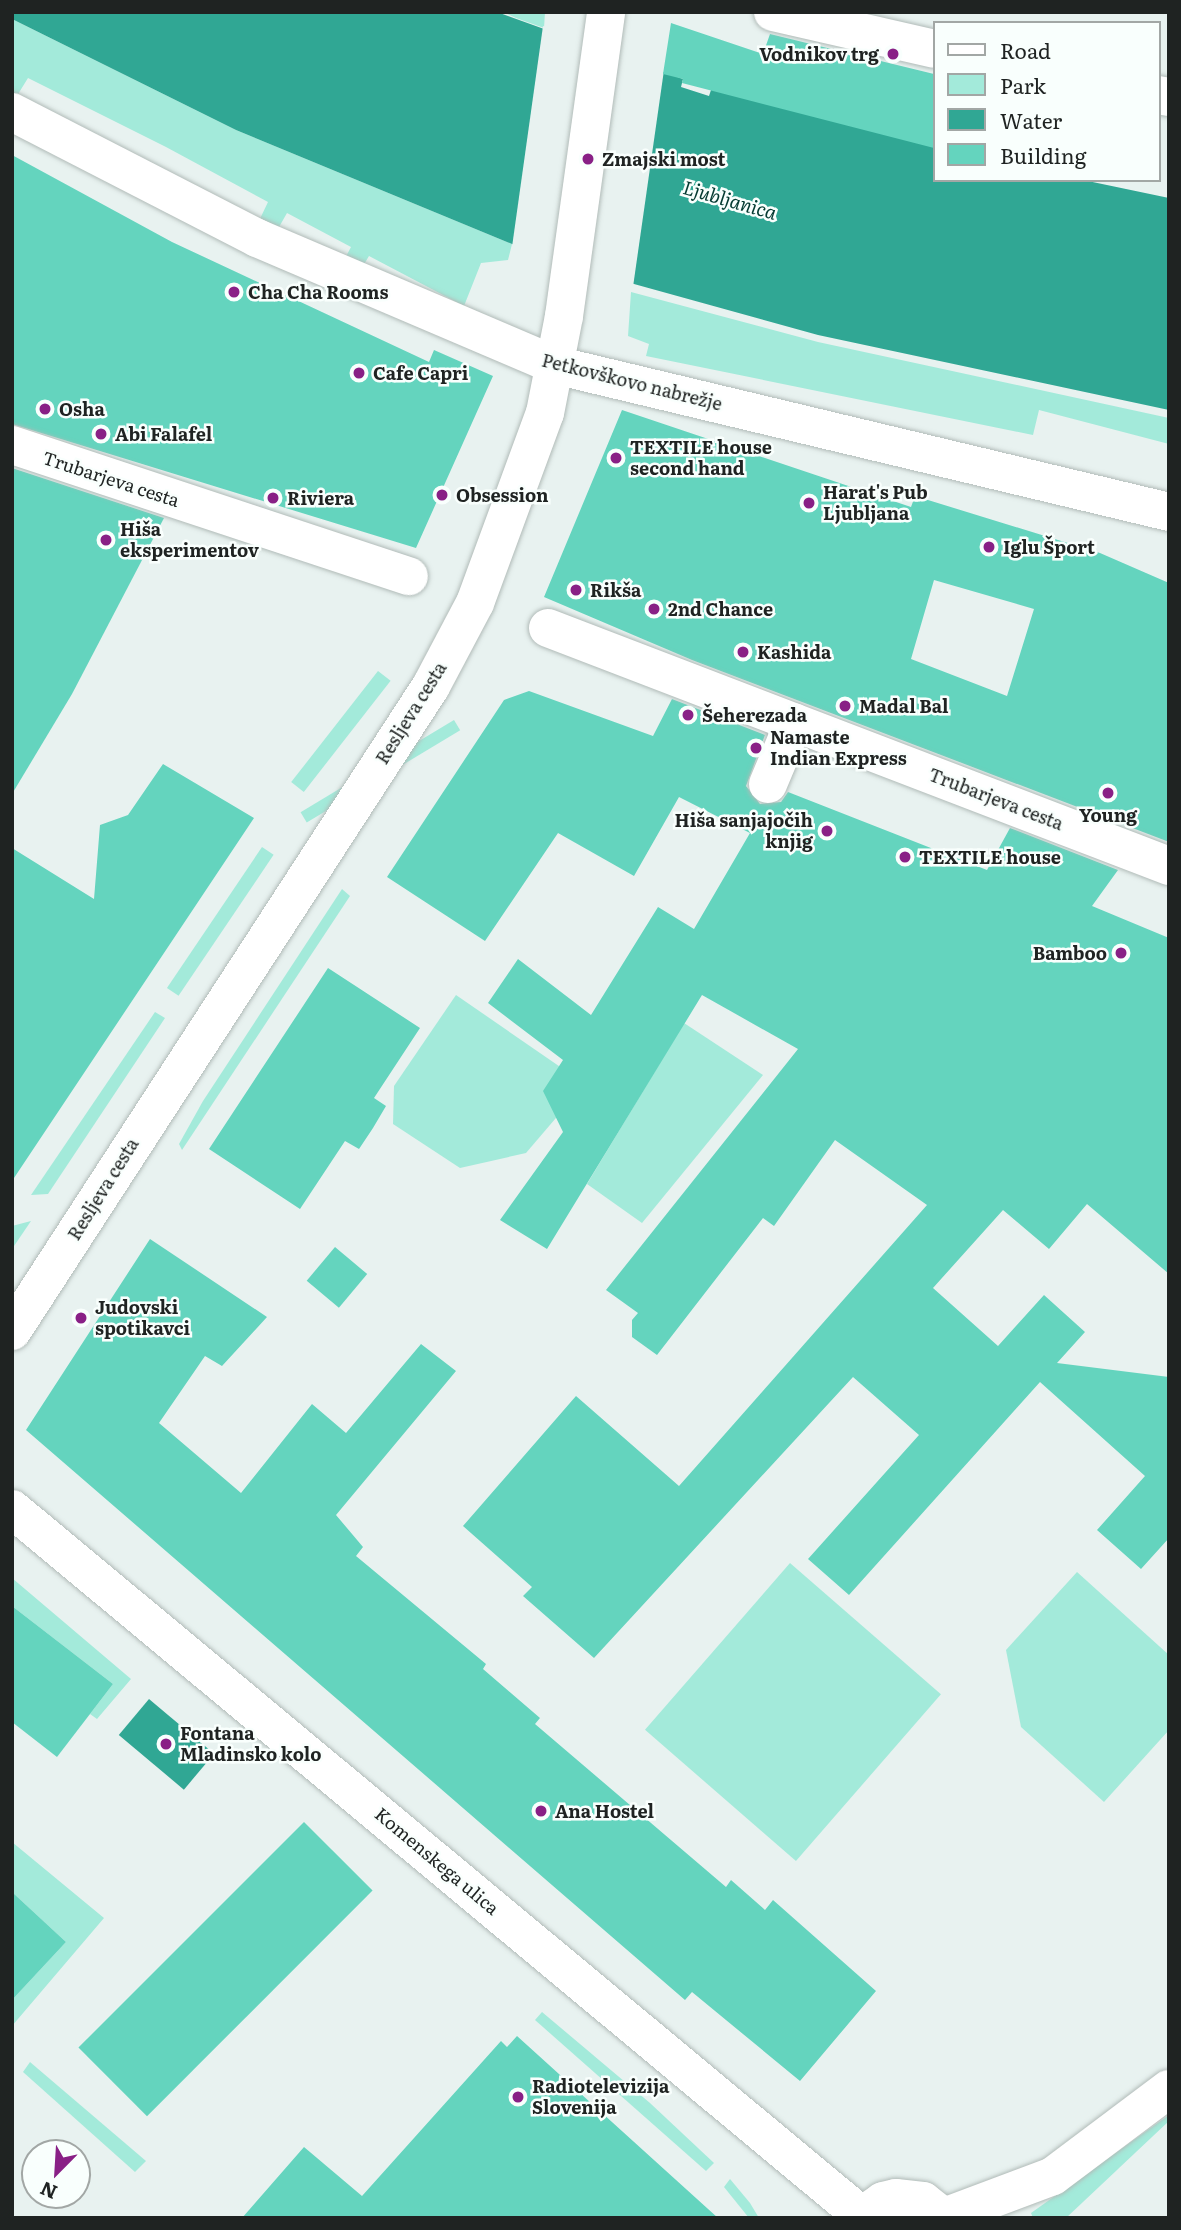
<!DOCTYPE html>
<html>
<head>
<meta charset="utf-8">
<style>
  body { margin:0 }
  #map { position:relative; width:1181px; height:2230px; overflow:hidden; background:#e8f2f0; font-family:Literata,serif }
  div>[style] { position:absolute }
  .green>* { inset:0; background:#a3eada; transform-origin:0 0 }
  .water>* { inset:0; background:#30a794; transform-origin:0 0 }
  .pier>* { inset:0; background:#e8f2f0 }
  .building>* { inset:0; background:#64d4be; transform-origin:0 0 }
  .roads { filter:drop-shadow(0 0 2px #b1bbb8) drop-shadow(0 0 2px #b1bbb8) }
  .minor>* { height:38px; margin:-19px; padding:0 19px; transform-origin:19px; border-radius:19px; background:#fff }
  .major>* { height:38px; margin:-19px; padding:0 19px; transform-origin:19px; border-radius:19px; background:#fff }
  .dots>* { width:19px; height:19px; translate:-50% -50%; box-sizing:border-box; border:4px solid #f9fffd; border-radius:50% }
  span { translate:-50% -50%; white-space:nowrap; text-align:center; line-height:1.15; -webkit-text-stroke:5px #f9fffd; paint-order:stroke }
  .poi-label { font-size:18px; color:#1f2322; font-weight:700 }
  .right { translate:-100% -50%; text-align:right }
  .left { translate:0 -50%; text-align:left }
  .street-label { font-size:18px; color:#1f2322 }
  .water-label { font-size:19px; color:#053b32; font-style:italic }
  .frame { position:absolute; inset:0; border:14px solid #1f2322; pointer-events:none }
  .legend { position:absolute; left:933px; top:21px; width:228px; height:161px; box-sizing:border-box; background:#f9fffd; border:2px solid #a2a7a5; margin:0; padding:9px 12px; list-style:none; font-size:21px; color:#1f2322 }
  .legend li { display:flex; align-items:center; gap:14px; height:35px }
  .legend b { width:35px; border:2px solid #a2a7a5 }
  .north { position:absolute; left:21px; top:2139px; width:70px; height:70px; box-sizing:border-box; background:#f9fffd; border:2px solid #a2a7a5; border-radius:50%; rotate:204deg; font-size:19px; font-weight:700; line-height:28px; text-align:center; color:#1f2322 }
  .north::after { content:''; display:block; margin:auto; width:24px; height:32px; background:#892086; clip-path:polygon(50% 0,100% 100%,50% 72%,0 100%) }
</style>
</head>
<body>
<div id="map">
  <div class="green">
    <i style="clip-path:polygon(503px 12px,545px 12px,544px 28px,516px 18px)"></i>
    <i style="clip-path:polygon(12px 19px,236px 130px,512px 244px,508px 260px,481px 263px,464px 306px,369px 256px,360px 271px,342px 264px,351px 247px,287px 213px,275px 234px,257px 225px,268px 202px,166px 147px,28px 78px,15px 99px,12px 98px)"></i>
    <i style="clip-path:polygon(631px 292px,818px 342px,1169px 418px,1169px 444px,1039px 410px,1033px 435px,646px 356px,649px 344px,628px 336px)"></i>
    <i style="left:378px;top:671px;width:16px;height:141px;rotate:38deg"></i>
    <i style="left:454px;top:720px;width:12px;height:179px;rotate:59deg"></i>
    <i style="left:262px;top:847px;width:14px;height:170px;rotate:34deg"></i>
    <i style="clip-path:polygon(342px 889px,350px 896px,182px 1150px,179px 1144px,203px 1101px)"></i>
    <i style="clip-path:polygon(456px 995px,585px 1084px,526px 1153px,460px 1168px,393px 1124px,394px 1086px)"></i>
    <i style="clip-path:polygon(155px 1012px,165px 1018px,48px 1194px,31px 1195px)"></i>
    <i style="clip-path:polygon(684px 1023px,763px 1075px,642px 1223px,587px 1184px)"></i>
    <i style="clip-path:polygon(31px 1221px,12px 1249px,12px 1226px)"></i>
    <i style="left:790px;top:1563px;width:200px;height:221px;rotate:41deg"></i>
    <i style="clip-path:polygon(1077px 1572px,1169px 1655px,1169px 1730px,1104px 1802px,1021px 1727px,1006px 1650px)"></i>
    <i style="clip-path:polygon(12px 1578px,131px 1679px,97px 1719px,90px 1714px,113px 1684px,12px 1606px)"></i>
    <i style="clip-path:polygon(12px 1842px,104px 1918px,12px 2026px,12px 2000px,66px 1942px,12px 1892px)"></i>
    <i style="clip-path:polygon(542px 2012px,650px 2103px,714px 2163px,706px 2171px,535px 2020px)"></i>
    <i style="clip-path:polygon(30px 2062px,146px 2161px,135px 2172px,23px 2072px)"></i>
    <i style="clip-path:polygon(1169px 2115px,1169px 2121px,1066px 2218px,1033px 2218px,1031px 2213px)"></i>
    <i style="clip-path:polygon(730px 2179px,750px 2203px,759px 2218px,749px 2218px,724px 2187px)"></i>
  </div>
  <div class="water">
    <i style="clip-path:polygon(12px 12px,497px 12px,683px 79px,681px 87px,709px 96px,712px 87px,934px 147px,934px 180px,1083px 180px,1169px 198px,1169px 410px,818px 335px,634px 284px,512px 244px,236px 130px,12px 19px)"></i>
    <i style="left:149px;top:1699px;width:85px;height:47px;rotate:40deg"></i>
  </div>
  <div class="pier">
    <i style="clip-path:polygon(543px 26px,664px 70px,633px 287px,512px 247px)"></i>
  </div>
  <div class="building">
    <i style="clip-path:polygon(671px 23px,763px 54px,770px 34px,934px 74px,934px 148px,682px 83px,683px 79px,663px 74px)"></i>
    <i style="clip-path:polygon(12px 155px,172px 242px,429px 362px,434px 350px,493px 376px,416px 548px,12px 424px)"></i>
    <i style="clip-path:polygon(evenodd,622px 410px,911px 507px,915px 496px,1100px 553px,1169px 583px,1169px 842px,692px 660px,544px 597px,622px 410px,934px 580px,1034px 609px,1007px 696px,911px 659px,934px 580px)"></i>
    <i style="clip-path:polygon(12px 468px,164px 518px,72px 694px,12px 794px)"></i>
    <i style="clip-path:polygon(529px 691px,653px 736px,672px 699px,765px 735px,746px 786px,760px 804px,781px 802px,788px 792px,987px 870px,1010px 828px,1118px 870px,1092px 906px,1169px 938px,1169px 1274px,1087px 1204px,1049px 1249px,1003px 1210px,933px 1288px,998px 1346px,1044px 1295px,1085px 1332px,1057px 1363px,1169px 1377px,1169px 1538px,1141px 1569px,1097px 1530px,1145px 1476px,1040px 1382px,849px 1595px,808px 1559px,919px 1435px,853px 1377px,594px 1658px,523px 1596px,532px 1587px,463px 1526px,576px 1396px,679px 1486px,927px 1205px,835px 1140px,774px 1226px,763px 1218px,657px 1355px,632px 1337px,632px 1320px,638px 1313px,606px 1290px,798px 1049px,702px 995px,547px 1249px,500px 1220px,563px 1132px,543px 1091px,563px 1060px,488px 1003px,518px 959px,591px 1015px,658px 907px,694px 929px,750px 833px,679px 797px,634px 876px,558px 833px,485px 941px,387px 877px,504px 700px)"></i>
    <i style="clip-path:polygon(163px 764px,254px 818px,12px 1181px,12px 848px,94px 899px,100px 825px,128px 815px)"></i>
    <i style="clip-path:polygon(328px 968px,420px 1028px,374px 1098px,386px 1106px,373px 1128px,359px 1149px,345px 1141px,300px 1209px,209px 1149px)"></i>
    <i style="clip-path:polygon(150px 1239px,267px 1317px,222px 1366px,205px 1356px,159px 1423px,241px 1493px,312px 1404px,346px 1433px,421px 1344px,456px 1371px,336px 1515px,363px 1547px,356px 1556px,486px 1664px,483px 1669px,540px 1718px,535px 1724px,726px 1887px,731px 1880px,765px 1910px,773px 1900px,876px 1991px,800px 2081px,692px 1992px,685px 2000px,26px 1430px)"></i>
    <i style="left:335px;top:1247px;width:42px;height:44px;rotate:40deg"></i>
    <i style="clip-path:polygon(12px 1606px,113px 1684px,57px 1757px,12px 1722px)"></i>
    <i style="left:304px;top:1822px;width:97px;height:319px;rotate:45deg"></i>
    <i style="clip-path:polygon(12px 1892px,66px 1942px,12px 2000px)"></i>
    <i style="clip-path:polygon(517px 2036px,718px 2218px,242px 2218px,304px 2147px,362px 2196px,501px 2041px,507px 2047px)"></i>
  </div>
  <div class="roads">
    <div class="minor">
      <i style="left:773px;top:12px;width:165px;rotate:12.9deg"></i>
      <i style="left:1158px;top:95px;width:11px;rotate:10deg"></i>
      <i style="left:12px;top:112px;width:276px;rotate:27.2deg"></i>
      <i style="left:257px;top:238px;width:324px;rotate:23.1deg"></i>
      <i style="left:555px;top:365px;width:631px;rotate:13.46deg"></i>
      <i style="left:12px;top:445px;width:418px;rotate:18.3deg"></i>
      <i style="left:548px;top:628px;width:665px;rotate:20.97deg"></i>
      <i style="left:768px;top:784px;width:67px;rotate:-67.2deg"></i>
    </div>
    <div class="major">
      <i style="left:12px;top:1331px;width:769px;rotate:-56.99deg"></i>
      <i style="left:431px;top:686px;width:94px;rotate:-62.1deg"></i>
      <i style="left:475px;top:603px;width:202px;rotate:-69.8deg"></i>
      <i style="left:545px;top:413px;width:99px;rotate:-78.9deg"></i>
      <i style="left:564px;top:316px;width:307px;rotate:-82.1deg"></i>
      <i style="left:12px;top:1509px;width:1104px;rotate:39.75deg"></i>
      <i style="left:944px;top:2217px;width:116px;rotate:-20.6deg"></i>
      <i style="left:1053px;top:2176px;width:145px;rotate:-36.9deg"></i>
      <i style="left:859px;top:2218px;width:29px;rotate:-35deg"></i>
      <i style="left:883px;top:2201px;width:13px;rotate:-13deg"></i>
      <i style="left:896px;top:2198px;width:27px;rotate:6deg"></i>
      <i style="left:923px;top:2201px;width:28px;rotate:38deg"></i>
    </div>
  </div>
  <div class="dots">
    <i style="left:893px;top:54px;background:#892086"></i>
    <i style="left:588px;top:159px;background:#892086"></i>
    <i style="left:234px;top:292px;background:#892086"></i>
    <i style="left:359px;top:373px;background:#892086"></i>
    <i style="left:45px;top:409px;background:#892086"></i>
    <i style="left:101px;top:434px;background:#892086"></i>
    <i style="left:616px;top:458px;background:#892086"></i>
    <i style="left:442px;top:495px;background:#892086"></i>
    <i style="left:273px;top:498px;background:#892086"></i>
    <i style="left:809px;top:503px;background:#892086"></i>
    <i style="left:106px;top:540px;background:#892086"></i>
    <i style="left:989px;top:547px;background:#892086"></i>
    <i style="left:576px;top:590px;background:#892086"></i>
    <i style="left:654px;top:609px;background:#892086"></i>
    <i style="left:743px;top:652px;background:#892086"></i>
    <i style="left:845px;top:706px;background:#892086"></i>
    <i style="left:688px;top:715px;background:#892086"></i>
    <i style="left:756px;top:748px;background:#892086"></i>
    <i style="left:1108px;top:793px;background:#892086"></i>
    <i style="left:827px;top:831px;background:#892086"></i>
    <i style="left:905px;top:857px;background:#892086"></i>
    <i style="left:1121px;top:953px;background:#892086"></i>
    <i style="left:81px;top:1318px;background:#892086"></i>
    <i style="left:166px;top:1744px;background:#892086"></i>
    <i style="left:541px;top:1811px;background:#892086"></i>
    <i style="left:518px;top:2097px;background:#892086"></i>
  </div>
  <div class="poi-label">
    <span class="right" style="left:879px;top:54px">Vodnikov trg</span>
    <span class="left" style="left:602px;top:159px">Zmajski most</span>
    <span class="left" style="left:248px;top:292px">Cha Cha Rooms</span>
    <span class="left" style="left:373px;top:373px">Cafe Capri</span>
    <span class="left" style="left:59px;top:409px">Osha</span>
    <span class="left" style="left:115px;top:434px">Abi Falafel</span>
    <span class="left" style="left:630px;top:458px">TEXTILE house<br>second hand</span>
    <span class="left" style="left:823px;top:503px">Harat's Pub<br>Ljubljana</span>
    <span class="left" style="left:456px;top:495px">Obsession</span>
    <span class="left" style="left:287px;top:498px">Riviera</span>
    <span class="left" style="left:120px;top:540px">Hiša<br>eksperimentov</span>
    <span class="left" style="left:1003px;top:547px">Iglu Šport</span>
    <span class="left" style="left:590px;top:590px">Rikša</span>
    <span class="left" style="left:668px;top:609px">2nd Chance</span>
    <span class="left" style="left:757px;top:652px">Kashida</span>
    <span class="left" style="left:859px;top:706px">Madal Bal</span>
    <span class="left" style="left:702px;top:715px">Šeherezada</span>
    <span class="left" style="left:770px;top:748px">Namaste<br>Indian Express</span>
    <span style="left:1108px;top:815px">Young</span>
    <span class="right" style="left:813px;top:831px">Hiša sanjajočih<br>knjig</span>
    <span class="left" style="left:919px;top:857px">TEXTILE house</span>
    <span class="right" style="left:1107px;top:953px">Bamboo</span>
    <span class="left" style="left:95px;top:1318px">Judovski<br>spotikavci</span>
    <span class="left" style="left:180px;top:1744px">Fontana<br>Mladinsko kolo</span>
    <span class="left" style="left:555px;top:1811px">Ana Hostel</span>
    <span class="left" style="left:532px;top:2097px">Radiotelevizija<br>Slovenija</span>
  </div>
  <div class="street-label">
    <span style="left:632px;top:382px;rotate:14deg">Petkovškovo nabrežje</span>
    <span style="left:111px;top:479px;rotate:18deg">Trubarjeva cesta</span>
    <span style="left:411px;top:713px;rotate:-58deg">Resljeva cesta</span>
    <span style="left:996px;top:799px;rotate:21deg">Trubarjeva cesta</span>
    <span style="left:103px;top:1189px;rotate:-58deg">Resljeva cesta</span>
    <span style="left:437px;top:1861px;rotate:40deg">Komenskega ulica</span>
  </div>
  <div class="water-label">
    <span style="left:730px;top:200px;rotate:16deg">Ljubljanica</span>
  </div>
  <div class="frame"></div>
  <ul class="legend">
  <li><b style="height:9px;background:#fff"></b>Road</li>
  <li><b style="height:19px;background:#a3eada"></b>Park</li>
  <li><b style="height:19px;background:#30a794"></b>Water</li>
  <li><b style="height:19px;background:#64d4be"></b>Building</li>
  </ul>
  <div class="north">N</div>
</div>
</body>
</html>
